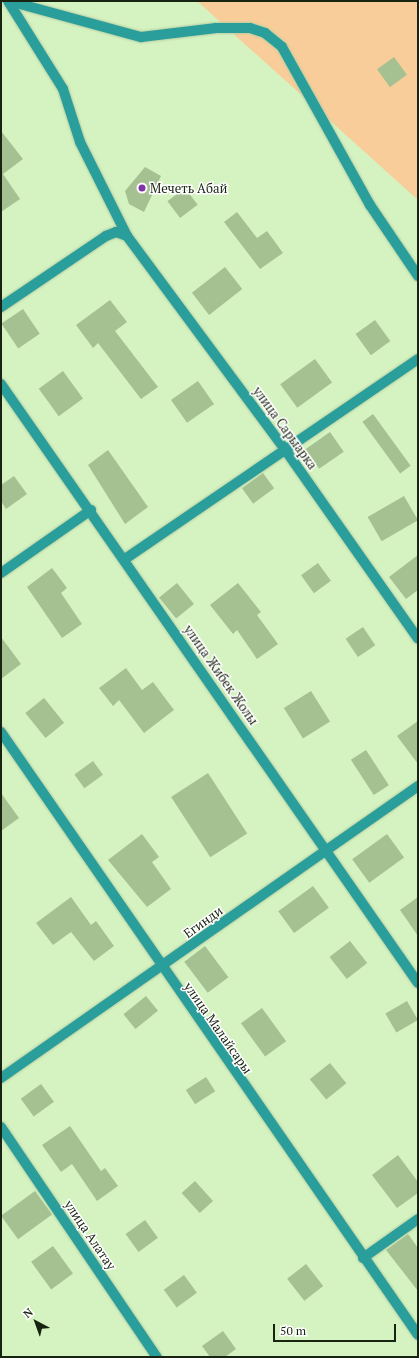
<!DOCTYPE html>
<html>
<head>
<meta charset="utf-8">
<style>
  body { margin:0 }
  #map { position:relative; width:419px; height:1358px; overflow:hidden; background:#d5f2c1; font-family:"PT Serif",serif }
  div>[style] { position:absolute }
  .green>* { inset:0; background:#f8cd99 }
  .building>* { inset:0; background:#a5c192; transform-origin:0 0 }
  .roads { filter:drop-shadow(0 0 1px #b3cda1) drop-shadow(0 0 1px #b3cda1) }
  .street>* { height:10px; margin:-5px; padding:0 5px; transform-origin:5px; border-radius:5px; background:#2a9e9b }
  .dots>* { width:11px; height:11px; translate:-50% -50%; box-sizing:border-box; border:2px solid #fff; border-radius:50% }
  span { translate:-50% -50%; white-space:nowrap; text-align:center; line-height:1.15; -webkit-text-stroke:3px #fff; paint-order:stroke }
  .poi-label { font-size:13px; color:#192311 }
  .left { translate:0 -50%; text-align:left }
  .street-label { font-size:13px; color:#192311 }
  .frame { position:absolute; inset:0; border:2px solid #192311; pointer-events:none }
  .north { position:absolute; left:16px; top:1302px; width:40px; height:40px; -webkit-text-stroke:3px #fff; paint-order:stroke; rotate:319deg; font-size:11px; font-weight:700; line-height:16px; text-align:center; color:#192311 }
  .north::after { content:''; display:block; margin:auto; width:14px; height:18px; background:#192311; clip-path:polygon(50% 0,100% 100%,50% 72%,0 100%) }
  .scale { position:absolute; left:273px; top:1324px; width:123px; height:18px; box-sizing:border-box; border:2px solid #192311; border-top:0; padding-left:5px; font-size:12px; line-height:14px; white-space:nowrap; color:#192311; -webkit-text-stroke:3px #fff; paint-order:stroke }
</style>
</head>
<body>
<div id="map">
  <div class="green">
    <i style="clip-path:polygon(197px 1px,418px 1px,418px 200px)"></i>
  </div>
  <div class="building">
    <i style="left:394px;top:57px;width:22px;height:21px;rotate:54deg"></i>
    <i style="clip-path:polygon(1px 131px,23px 159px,3px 174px,20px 199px,1px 212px)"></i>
    <i style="clip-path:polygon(145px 167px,161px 176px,144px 212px,129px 204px,125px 191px)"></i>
    <i style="left:185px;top:188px;width:21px;height:22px;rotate:53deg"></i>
    <i style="clip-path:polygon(237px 212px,257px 238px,267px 231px,283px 253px,260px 269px,224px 222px)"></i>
    <i style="left:225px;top:267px;width:28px;height:42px;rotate:52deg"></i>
    <i style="clip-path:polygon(110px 300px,127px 322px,115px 331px,158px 387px,141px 399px,98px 343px,93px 348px,76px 325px)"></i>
    <i style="left:23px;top:309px;width:30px;height:26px;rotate:56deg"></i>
    <i style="left:375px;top:320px;width:26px;height:24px;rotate:54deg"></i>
    <i style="left:315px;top:359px;width:29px;height:43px;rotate:54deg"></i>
    <i style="left:63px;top:371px;width:34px;height:30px;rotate:54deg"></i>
    <i style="left:198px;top:381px;width:28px;height:33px;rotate:55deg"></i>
    <i style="left:373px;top:414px;width:64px;height:13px;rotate:54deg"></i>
    <i style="left:330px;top:432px;width:24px;height:30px;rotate:55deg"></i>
    <i style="clip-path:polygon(108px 450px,148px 507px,125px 524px,88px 465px)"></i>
    <i style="left:263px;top:473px;width:19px;height:26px;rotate:54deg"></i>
    <i style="clip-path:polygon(14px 476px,27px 494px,6px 509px,1px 501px,1px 485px)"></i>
    <i style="left:404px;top:496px;width:28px;height:42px;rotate:60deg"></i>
    <i style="clip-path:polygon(418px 555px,418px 590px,406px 599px,389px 577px)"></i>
    <i style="left:318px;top:563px;width:22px;height:21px;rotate:54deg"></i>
    <i style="clip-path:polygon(52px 568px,67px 588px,61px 593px,82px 624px,62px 638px,27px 587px)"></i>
    <i style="left:177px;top:583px;width:27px;height:23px;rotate:51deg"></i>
    <i style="clip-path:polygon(238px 583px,261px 612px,257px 615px,278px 644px,257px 659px,237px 630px,233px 634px,210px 605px)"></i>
    <i style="left:363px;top:627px;width:22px;height:21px;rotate:56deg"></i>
    <i style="clip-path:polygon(1px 637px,21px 664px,1px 679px)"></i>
    <i style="clip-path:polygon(126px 668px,142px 690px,153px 682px,174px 710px,144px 733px,119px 700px,113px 706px,99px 688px)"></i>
    <i style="left:311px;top:691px;width:36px;height:32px;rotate:58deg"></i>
    <i style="left:44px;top:698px;width:32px;height:24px;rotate:51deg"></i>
    <i style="clip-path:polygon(418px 721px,418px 764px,397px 736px)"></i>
    <i style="left:366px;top:750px;width:42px;height:18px;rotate:57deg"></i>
    <i style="left:93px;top:761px;width:17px;height:23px;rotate:54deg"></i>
    <i style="left:208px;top:773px;width:72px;height:44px;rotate:57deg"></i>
    <i style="clip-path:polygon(1px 793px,19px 818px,1px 831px)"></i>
    <i style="clip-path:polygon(142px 834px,159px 857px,152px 862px,171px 889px,147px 907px,108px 860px)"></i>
    <i style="left:387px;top:834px;width:29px;height:43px;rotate:54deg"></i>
    <i style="left:313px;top:886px;width:27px;height:43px;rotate:54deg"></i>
    <i style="clip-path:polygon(71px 897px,91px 925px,96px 921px,114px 946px,94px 961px,71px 932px,53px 945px,36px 923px)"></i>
    <i style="clip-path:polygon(418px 897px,418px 936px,400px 910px)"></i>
    <i style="left:350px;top:941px;width:28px;height:26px;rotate:52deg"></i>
    <i style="left:205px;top:946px;width:39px;height:26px;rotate:53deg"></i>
    <i style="left:146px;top:996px;width:19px;height:29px;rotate:51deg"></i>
    <i style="left:407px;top:1001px;width:22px;height:25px;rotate:60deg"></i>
    <i style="left:262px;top:1008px;width:41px;height:26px;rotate:54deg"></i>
    <i style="left:330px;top:1063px;width:26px;height:26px;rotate:51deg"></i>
    <i style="left:206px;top:1077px;width:17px;height:24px;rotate:57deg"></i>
    <i style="left:41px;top:1084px;width:22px;height:25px;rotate:54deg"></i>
    <i style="clip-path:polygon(70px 1126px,101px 1171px,105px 1168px,118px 1186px,97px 1201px,72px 1164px,61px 1172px,42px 1145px)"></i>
    <i style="clip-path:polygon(398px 1155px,418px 1182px,418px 1193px,397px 1208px,372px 1175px)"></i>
    <i style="left:195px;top:1181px;width:27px;height:18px;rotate:48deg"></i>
    <i style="left:35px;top:1191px;width:29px;height:42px;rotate:54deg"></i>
    <i style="left:145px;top:1220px;width:22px;height:24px;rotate:54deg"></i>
    <i style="clip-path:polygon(408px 1234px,418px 1248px,418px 1291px,386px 1250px)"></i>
    <i style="left:53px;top:1246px;width:34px;height:27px;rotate:54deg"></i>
    <i style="left:306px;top:1264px;width:28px;height:24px;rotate:52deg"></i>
    <i style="left:184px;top:1275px;width:22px;height:25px;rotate:54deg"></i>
    <i style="clip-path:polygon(223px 1331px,236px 1349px,225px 1357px,210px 1357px,202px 1346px)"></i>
  </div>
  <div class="roads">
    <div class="street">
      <i style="left:8px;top:1px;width:104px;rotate:58deg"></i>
      <i style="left:63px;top:89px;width:56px;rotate:72.2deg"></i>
      <i style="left:80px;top:142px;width:105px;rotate:63.4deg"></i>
      <i style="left:127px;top:236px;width:264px;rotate:53.5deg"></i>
      <i style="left:284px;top:448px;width:233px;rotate:54.9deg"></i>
      <i style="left:9px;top:1px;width:137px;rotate:15.3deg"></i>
      <i style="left:141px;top:37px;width:76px;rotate:-6.8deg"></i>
      <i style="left:216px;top:28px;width:34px"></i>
      <i style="left:250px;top:28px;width:16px;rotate:18deg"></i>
      <i style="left:265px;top:33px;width:22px;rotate:39deg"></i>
      <i style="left:282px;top:47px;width:181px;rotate:60.9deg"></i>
      <i style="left:370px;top:205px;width:86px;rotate:55.9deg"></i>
      <i style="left:1px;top:307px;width:127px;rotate:-34.1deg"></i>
      <i style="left:106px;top:236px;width:11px;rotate:-22deg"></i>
      <i style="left:116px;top:232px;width:12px;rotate:20deg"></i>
      <i style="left:1px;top:384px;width:730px;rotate:55.16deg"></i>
      <i style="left:125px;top:559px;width:355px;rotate:-34.3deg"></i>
      <i style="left:1px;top:573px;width:110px;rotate:-35deg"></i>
      <i style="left:1px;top:732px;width:733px;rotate:55.33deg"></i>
      <i style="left:1px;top:1078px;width:509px;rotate:-35deg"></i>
      <i style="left:1px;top:1127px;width:278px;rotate:55.9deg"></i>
      <i style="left:363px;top:1258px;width:67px;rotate:-35.3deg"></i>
    </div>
  </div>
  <div class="dots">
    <i style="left:142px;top:188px;background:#8034a6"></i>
  </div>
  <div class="poi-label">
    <span class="left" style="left:150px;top:188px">Мечеть Абай</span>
  </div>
  <div class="street-label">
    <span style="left:285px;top:428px;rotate:54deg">улица Сарыарка</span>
    <span style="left:221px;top:675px;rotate:55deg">улица Жибек Жолы</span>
    <span style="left:203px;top:922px;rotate:-36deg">Егинди</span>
    <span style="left:218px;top:1028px;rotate:55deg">улица Малайсары</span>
    <span style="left:90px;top:1235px;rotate:56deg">улица Алатау</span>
  </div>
  <div class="frame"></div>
  <div class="north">N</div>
  <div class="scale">50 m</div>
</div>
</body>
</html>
